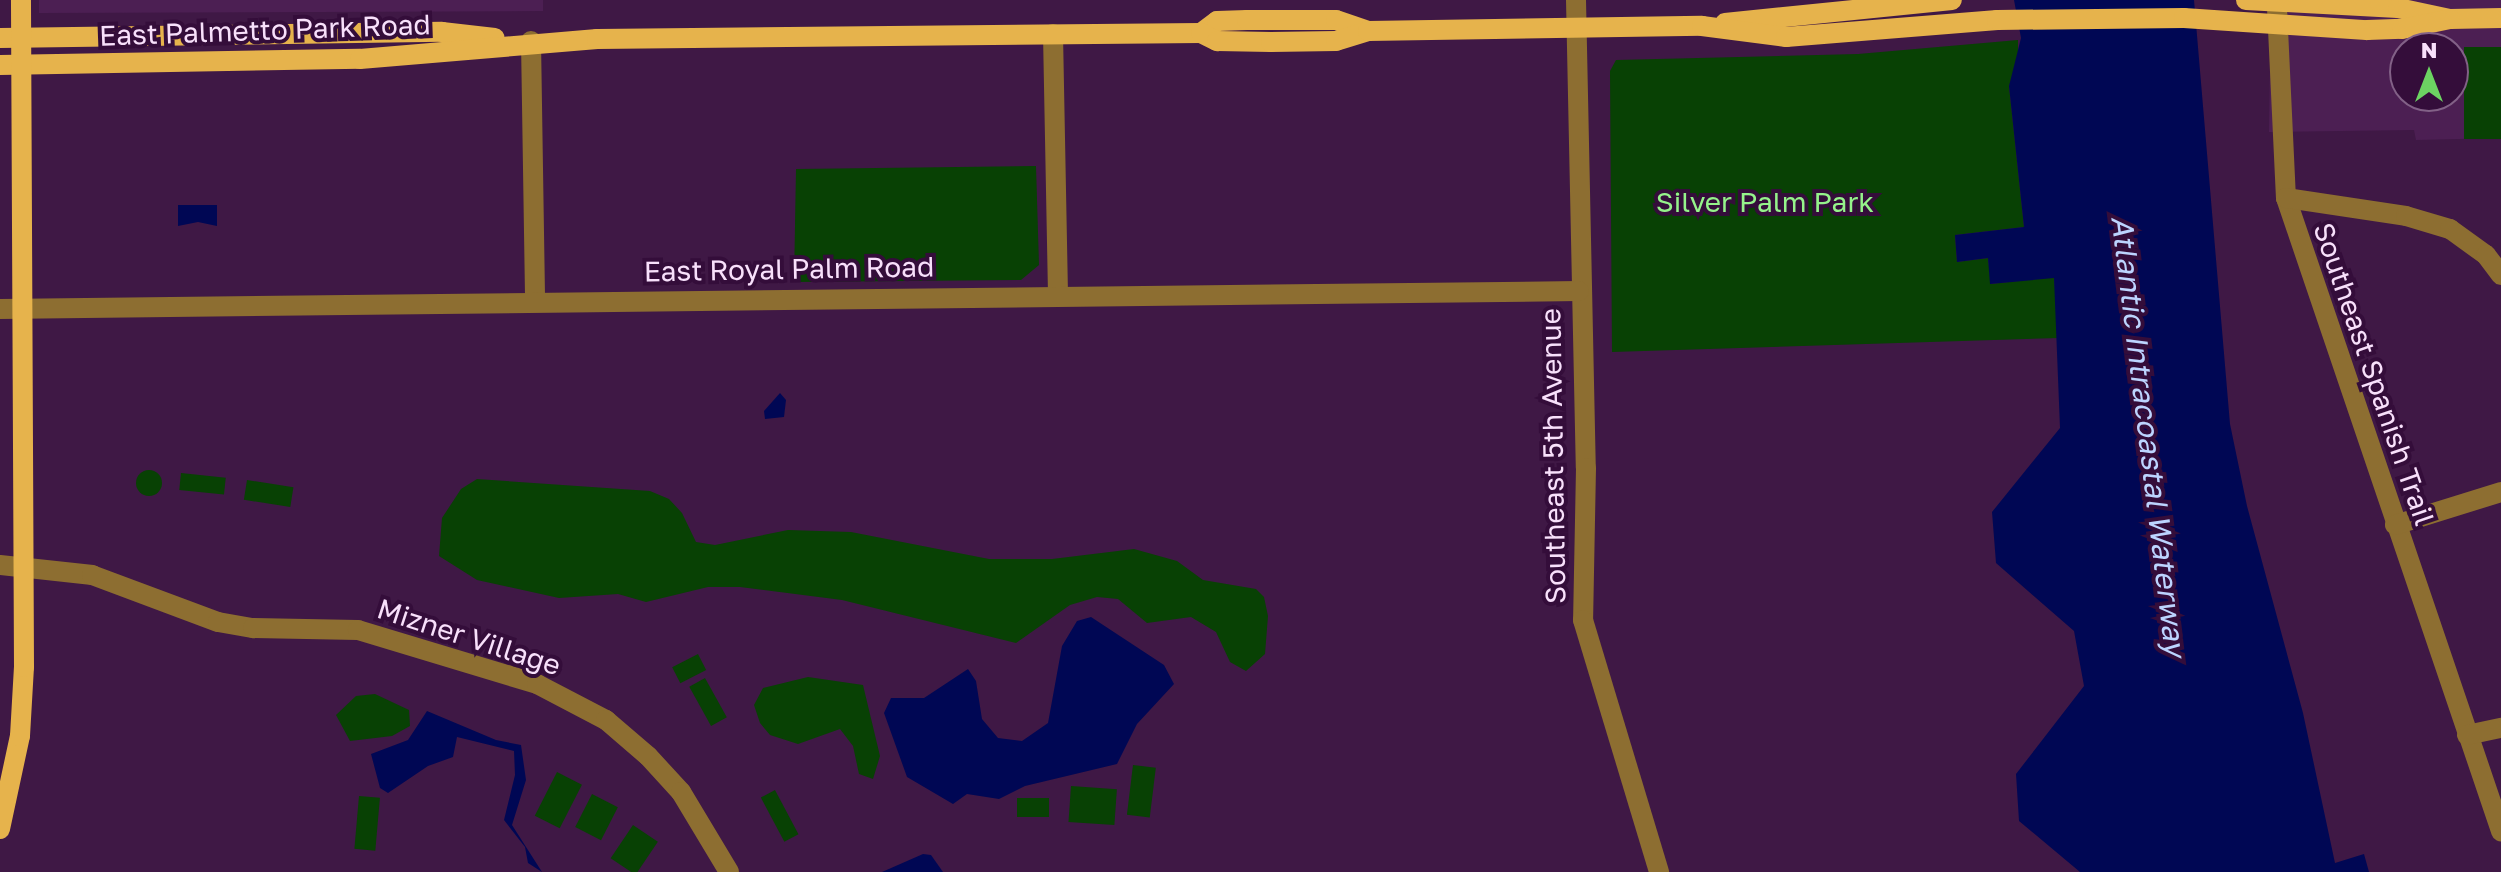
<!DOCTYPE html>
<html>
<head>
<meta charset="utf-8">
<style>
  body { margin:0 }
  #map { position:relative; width:2501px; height:872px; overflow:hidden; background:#3f1845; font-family:"Golos Text",sans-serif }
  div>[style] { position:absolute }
  .built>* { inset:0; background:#4c1f53 }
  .green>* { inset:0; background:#084104; transform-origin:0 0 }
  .round { border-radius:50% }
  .water>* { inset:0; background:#000754 }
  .minor>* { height:20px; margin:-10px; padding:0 10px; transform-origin:10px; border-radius:10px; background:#8d6e31 }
  .major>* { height:20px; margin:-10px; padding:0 10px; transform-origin:10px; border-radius:10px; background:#e6b34c }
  span { translate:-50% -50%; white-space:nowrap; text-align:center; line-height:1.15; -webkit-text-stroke:8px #340d3a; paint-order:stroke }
  .street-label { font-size:28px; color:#f8e0fb }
  .park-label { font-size:28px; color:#95f38b }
  .water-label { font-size:30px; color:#bcd4ff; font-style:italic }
  .north { position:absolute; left:2389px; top:32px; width:80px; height:80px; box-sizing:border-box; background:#340d3a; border:2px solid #826187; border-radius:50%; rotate:0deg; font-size:22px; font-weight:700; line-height:32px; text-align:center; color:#f8e0fb }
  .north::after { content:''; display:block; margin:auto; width:28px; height:36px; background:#6cd362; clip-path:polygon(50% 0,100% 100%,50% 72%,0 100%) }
</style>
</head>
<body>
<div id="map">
  <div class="built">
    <i style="clip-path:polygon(39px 0,543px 0,543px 11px,39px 13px)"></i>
    <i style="clip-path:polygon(evenodd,2271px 0,2501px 0,2501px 138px,2416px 140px,2414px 130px,2269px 132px,2271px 0,2405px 48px,2453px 48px,2453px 96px,2405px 96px,2405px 48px)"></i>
  </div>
  <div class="green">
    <i style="clip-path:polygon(2018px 40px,2018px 65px,2009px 86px,2024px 227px,1955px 235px,1957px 262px,1988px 258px,1991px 284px,2054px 277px,2059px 338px,1612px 352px,1610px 71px,1616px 60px,1858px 54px)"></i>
    <i style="left:2464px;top:47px;width:37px;height:92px"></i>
    <i style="clip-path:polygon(1036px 166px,1039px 265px,1021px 280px,794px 282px,796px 169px)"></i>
    <i class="round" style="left:136px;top:470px;width:26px;height:26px"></i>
    <i style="left:181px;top:473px;width:45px;height:17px;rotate:6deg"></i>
    <i style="clip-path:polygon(477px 479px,650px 491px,669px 499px,682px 513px,696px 542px,715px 545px,788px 530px,851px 532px,989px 559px,1052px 559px,1134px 549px,1177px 561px,1203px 580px,1256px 589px,1264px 597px,1268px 616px,1265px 654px,1246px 671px,1230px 662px,1216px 632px,1191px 617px,1147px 623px,1118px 599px,1097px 597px,1070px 605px,1016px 643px,842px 600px,740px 587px,708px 587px,646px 602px,618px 594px,559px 598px,477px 580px,439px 556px,442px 518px,461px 489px)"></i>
    <i style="left:247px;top:480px;width:47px;height:20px;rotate:9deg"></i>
    <i style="left:698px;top:654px;width:18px;height:29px;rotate:63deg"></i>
    <i style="clip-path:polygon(808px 677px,863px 685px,880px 756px,873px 779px,859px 774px,853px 746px,840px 729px,798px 744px,770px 735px,760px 723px,754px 705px,763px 688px)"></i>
    <i style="left:705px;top:678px;width:45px;height:18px;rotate:61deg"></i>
    <i style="clip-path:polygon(375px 694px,409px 710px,410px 726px,392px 736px,350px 741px,336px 715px,356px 696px)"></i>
    <i style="left:1133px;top:765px;width:23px;height:50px;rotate:7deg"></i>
    <i style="left:557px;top:772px;width:28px;height:49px;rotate:27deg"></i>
    <i style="left:1071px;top:786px;width:46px;height:36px;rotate:4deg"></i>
    <i style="left:775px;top:790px;width:50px;height:16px;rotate:62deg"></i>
    <i style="left:592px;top:794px;width:29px;height:37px;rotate:27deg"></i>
    <i style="left:359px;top:796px;width:21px;height:53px;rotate:5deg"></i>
    <i style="left:1017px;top:798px;width:32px;height:19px"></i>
    <i style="left:633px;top:825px;width:30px;height:40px;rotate:34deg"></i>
  </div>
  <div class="water">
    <i style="clip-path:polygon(2014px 0,2194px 0,2230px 424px,2247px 506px,2303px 713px,2335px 863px,2364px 854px,2369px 872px,2080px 872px,2019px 821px,2016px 774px,2084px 686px,2074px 631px,1996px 563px,1992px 512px,2060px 428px,2054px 278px,1990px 284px,1988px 258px,1957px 262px,1955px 235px,2024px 227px,2009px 86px,2021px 38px)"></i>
    <i style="clip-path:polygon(178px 205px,217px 205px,217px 226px,198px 222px,178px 226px)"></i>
    <i style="clip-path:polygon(780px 393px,786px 400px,784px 417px,765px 419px,764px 411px)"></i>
    <i style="clip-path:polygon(1091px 617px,1164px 665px,1174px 684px,1137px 724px,1117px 764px,1025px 786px,999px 799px,967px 794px,953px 804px,907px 777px,884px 713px,891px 698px,924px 698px,968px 669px,976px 681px,982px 719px,998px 738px,1022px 741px,1048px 723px,1062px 646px,1077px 621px)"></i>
    <i style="clip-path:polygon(427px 711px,496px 740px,521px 745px,526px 780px,512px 825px,542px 872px,528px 863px,525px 847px,504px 820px,515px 775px,514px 751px,457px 737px,453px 757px,428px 766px,388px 793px,380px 788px,371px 754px,408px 740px)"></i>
    <i style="clip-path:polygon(923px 854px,931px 855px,943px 872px,882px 872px)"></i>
  </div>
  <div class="minor">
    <i style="left:1576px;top:0;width:468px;rotate:88.8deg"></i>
    <i style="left:1586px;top:468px;width:152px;rotate:91.1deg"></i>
    <i style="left:1583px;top:620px;width:263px;rotate:73.2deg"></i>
    <i style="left:2277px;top:8px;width:190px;rotate:87.3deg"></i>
    <i style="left:2286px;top:198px;width:669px;rotate:71.24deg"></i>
    <i style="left:1053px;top:34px;width:261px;rotate:88.9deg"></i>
    <i style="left:531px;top:41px;width:259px;rotate:89.1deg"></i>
    <i style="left:2286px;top:198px;width:121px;rotate:8.5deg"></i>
    <i style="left:2406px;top:216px;width:46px;rotate:16.5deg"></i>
    <i style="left:2450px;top:229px;width:44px;rotate:35.8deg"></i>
    <i style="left:2486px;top:255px;width:25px;rotate:53deg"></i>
    <i style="left:0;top:309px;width:1579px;rotate:-0.65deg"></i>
    <i style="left:2395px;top:525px;width:111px;rotate:-17.3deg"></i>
    <i style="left:0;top:565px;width:93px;rotate:6.2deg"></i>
    <i style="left:92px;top:575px;width:134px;rotate:20.5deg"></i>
    <i style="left:218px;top:622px;width:36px;rotate:10deg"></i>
    <i style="left:253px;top:628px;width:105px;rotate:1.1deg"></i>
    <i style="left:358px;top:630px;width:187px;rotate:16.8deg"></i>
    <i style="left:537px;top:684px;width:78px;rotate:27.6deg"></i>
    <i style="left:606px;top:720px;width:55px;rotate:40.6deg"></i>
    <i style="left:648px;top:756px;width:49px;rotate:47.5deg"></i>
    <i style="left:681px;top:792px;width:93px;rotate:59deg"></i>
    <i style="left:2467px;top:735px;width:35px;rotate:-12deg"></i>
  </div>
  <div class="major">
    <i style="left:2246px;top:0;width:152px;rotate:3deg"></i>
    <i style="left:2398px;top:8px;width:53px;rotate:11.9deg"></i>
    <i style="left:2450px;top:19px;width:51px;rotate:-1.1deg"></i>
    <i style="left:1725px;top:23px;width:228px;rotate:-5.8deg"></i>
    <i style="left:1201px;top:33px;width:20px;rotate:-37deg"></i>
    <i style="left:1217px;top:21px;width:30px;rotate:-2deg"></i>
    <i style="left:1247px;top:20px;width:89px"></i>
    <i style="left:1336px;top:20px;width:34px;rotate:19deg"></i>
    <i style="left:0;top:38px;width:442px;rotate:-0.8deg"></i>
    <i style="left:442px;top:32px;width:53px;rotate:6.5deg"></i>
    <i style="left:0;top:65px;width:360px;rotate:-1deg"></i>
    <i style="left:360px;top:59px;width:238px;rotate:-4.8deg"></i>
    <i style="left:597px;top:39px;width:604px;rotate:-0.57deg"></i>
    <i style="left:1201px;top:33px;width:18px;rotate:27deg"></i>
    <i style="left:1217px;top:41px;width:54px;rotate:1.1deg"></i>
    <i style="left:1271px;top:42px;width:65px;rotate:-0.9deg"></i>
    <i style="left:1336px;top:41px;width:34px;rotate:-17deg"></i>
    <i style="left:1368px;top:31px;width:334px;rotate:-0.9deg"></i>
    <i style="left:1702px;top:26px;width:85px;rotate:7.5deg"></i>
    <i style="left:1786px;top:37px;width:212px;rotate:-4.6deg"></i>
    <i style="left:1997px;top:20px;width:187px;rotate:-0.6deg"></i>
    <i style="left:2184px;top:18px;width:183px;rotate:3.8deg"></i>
    <i style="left:2367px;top:30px;width:35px;rotate:-2deg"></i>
    <i style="left:2402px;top:29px;width:49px;rotate:-11.8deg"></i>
    <i style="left:0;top:829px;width:95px;rotate:-77.9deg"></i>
    <i style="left:20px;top:736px;width:69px;rotate:-86.7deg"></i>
    <i style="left:24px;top:667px;width:667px;rotate:-90.26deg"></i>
  </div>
  <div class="street-label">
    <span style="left:265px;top:30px;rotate:-2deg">East Palmetto Park Road</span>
    <span style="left:789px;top:269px;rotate:-1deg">East Royal Palm Road</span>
    <span style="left:2374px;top:374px;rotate:71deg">Southeast Spanish Trail</span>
    <span style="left:1553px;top:456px;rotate:-91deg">Southeast 5th Avenue</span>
    <span style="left:469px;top:637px;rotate:18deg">Mizner Village</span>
  </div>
  <div class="park-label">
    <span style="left:1765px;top:202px">Silver Palm Park</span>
  </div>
  <div class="water-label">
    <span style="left:2149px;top:436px;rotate:83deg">Atlantic Intracoastal Waterway</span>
  </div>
  <div class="north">N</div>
</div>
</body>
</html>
